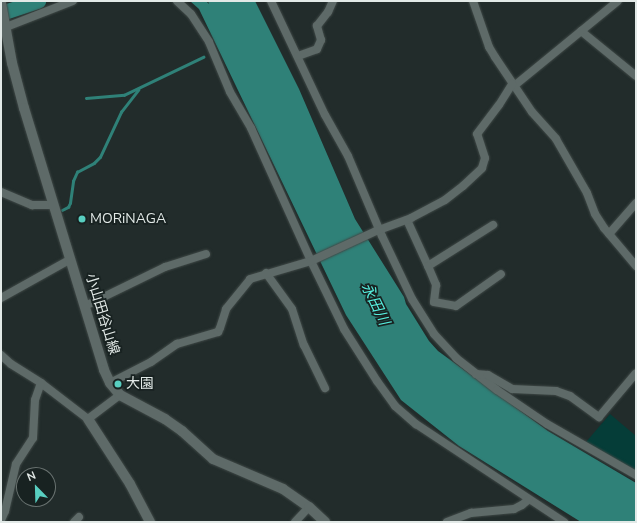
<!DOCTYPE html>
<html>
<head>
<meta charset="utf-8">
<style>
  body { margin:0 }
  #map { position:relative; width:637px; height:523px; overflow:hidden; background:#222c2b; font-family:"Nunito Sans","Noto Sans JP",sans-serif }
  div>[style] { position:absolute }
  .green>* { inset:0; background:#053d38 }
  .water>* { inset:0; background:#2f8178 }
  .stream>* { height:2.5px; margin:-1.25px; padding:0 1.25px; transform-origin:1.25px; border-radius:1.25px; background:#2f8178 }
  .river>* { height:15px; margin:-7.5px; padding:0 7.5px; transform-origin:7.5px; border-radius:7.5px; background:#2f8178 }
  .roads { filter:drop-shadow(0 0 1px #3f4846) drop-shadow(0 0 1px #3f4846) }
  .street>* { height:8px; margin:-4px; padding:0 4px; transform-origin:4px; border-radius:4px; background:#5e6a68 }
  .secondary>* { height:10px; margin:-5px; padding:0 5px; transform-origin:5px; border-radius:5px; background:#5e6a68 }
  .dots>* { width:11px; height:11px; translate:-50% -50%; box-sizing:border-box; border:2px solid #182221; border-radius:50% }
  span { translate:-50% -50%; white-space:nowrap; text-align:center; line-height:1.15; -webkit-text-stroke:3.5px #182221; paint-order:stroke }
  .poi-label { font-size:14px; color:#e2e9e7 }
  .left { translate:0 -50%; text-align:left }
  .street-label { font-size:14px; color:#e2e9e7 }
  .water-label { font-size:15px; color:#56eede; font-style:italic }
  .frame { position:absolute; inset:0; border:2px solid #e2e9e7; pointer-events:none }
  .north { position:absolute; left:16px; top:467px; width:40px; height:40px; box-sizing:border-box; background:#182221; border:1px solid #697270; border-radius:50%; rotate:337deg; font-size:11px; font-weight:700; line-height:16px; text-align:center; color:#e2e9e7 }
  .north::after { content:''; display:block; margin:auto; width:14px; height:18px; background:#58cec0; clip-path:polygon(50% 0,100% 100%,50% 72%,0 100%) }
</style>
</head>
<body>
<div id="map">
  <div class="green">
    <i style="clip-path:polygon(610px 414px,636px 436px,636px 473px,586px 442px)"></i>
  </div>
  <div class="water">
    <i style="clip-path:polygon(190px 1px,206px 1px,209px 4px,208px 1px,255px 1px,299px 89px,355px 219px,404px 297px,406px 304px,429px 341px,438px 351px,548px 431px,636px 483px,636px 522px,581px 522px,459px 446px,401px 400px,346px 315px,199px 9px)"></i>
  </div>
  <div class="stream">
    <i style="left:86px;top:98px;width:38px;rotate:-5deg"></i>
    <i style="left:124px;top:95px;width:88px;rotate:-25.7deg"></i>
    <i style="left:62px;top:210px;width:7px;rotate:-27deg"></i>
    <i style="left:68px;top:207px;width:4px;rotate:-63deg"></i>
    <i style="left:70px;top:203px;width:22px;rotate:-82deg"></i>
    <i style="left:73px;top:181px;width:10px;rotate:-66deg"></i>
    <i style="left:77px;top:172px;width:19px;rotate:-28deg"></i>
    <i style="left:94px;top:163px;width:8px;rotate:-45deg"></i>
    <i style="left:100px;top:157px;width:50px;rotate:-65deg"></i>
    <i style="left:121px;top:112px;width:28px;rotate:-52deg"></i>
  </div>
  <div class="river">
    <i style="left:1px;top:13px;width:39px;rotate:-18deg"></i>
  </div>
  <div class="roads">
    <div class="street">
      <i style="left:177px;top:1px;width:19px;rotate:43deg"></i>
      <i style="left:191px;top:14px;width:33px;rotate:57deg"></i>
      <i style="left:209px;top:42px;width:54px;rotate:67.2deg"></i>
      <i style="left:230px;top:92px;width:42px;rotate:59.7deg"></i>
      <i style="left:251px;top:128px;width:146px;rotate:65.7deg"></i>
      <i style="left:311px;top:261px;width:76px;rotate:64.1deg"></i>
      <i style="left:344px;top:329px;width:62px;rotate:57.6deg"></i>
      <i style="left:377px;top:381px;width:31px;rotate:54deg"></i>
      <i style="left:395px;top:406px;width:28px;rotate:41deg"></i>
      <i style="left:416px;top:424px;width:178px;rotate:33.5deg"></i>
      <i style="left:271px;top:1px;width:126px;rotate:64.7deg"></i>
      <i style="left:325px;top:115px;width:47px;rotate:60.7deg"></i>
      <i style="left:348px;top:156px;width:87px;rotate:67deg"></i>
      <i style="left:382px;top:236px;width:70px;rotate:64.5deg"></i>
      <i style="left:412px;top:299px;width:41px;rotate:57.8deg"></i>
      <i style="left:434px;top:334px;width:33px;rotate:47deg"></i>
      <i style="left:456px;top:358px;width:52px;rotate:38deg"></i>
      <i style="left:497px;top:390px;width:60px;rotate:34.2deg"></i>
      <i style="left:547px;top:424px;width:103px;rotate:29.8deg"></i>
      <i style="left:473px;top:1px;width:49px;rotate:70.8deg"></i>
      <i style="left:489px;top:47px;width:12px;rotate:59deg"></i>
      <i style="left:495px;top:57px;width:66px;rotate:56.1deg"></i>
      <i style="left:532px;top:112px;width:36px;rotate:48deg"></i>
      <i style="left:556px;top:139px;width:62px;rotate:60.1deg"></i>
      <i style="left:587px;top:193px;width:22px;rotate:69deg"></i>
      <i style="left:595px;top:214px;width:17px;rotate:57deg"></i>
      <i style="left:604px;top:228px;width:50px;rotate:49.9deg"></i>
      <i style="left:1px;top:29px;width:77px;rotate:-21.3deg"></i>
      <i style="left:581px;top:31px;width:71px;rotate:39.3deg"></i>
      <i style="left:298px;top:56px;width:20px;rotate:-20deg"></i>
      <i style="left:317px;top:49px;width:10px;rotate:-66deg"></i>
      <i style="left:321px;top:40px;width:15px;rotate:-106deg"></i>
      <i style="left:317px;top:26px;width:18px;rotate:-52deg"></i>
      <i style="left:328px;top:12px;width:12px;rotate:-66deg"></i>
      <i style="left:514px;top:86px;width:134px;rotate:-39.3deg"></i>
      <i style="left:1px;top:192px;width:34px;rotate:23deg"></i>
      <i style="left:32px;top:205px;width:22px"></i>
      <i style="left:407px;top:220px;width:51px;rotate:65.5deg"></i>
      <i style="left:428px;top:266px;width:77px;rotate:-32.2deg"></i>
      <i style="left:609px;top:234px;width:41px;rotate:-48.9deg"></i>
      <i style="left:428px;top:266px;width:21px;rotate:67deg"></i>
      <i style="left:436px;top:285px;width:17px;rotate:97deg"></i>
      <i style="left:434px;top:302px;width:22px;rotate:10deg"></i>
      <i style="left:456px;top:306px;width:55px;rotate:-35.4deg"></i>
      <i style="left:266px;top:273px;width:44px;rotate:54.2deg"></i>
      <i style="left:292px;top:309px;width:38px;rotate:72deg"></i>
      <i style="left:304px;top:345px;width:48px;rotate:64deg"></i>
      <i style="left:1px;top:298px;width:80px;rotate:-29.1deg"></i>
      <i style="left:85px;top:306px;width:89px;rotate:-26deg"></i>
      <i style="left:165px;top:267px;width:43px;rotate:-17.6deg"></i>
      <i style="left:1px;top:355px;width:13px;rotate:42deg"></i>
      <i style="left:11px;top:364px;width:36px;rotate:32deg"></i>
      <i style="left:41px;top:383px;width:59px;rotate:37.5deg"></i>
      <i style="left:88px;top:419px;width:40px;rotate:-37deg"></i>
      <i style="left:476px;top:374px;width:12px;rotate:5deg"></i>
      <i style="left:488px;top:375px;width:28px;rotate:30deg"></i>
      <i style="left:512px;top:389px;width:44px;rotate:2.6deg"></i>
      <i style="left:556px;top:391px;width:15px;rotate:20deg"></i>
      <i style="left:570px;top:396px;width:36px;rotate:36deg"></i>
      <i style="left:599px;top:417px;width:57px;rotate:-49.9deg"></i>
      <i style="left:110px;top:383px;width:46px;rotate:-27.1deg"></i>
      <i style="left:151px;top:362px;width:32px;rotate:-35deg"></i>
      <i style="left:177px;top:344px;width:43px;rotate:-16.3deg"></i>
      <i style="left:218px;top:332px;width:4px;rotate:-63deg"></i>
      <i style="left:220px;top:328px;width:20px;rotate:-72deg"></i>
      <i style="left:226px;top:309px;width:38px;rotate:-51deg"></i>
      <i style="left:250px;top:279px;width:64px;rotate:-16.4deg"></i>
      <i style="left:311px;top:261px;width:72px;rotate:-24.8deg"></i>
      <i style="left:376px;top:231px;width:37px;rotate:-20deg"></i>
      <i style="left:411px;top:218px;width:38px;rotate:-28deg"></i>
      <i style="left:445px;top:200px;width:23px;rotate:-38deg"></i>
      <i style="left:463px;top:186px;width:26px;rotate:-43deg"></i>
      <i style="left:482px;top:168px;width:10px;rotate:-73deg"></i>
      <i style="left:485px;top:158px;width:25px;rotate:-108deg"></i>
      <i style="left:477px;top:134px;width:36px;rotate:-53deg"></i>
      <i style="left:499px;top:105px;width:25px;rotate:-58deg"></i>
      <i style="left:1px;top:520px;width:10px;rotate:-66deg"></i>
      <i style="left:5px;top:511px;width:48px;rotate:-76.8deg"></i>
      <i style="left:16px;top:464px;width:31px;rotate:-57deg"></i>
      <i style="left:33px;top:438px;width:38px;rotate:-87deg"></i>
      <i style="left:35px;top:400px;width:18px;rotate:-71deg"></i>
      <i style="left:74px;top:522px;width:7px;rotate:-45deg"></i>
      <i style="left:295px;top:522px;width:21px;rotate:-47deg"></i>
      <i style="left:447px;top:522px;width:26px;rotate:-21deg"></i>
      <i style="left:471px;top:513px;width:43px;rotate:-5.3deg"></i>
      <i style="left:514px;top:509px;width:9px;rotate:-27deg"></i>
      <i style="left:522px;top:505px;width:8px;rotate:-40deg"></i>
    </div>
    <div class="secondary">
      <i style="left:1px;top:3px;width:61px;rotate:79.6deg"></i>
      <i style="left:12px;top:63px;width:47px;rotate:75.1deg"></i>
      <i style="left:24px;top:108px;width:274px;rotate:73deg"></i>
      <i style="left:104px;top:370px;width:14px;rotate:65deg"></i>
      <i style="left:110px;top:383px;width:16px;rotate:50deg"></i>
      <i style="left:120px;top:395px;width:51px;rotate:28.1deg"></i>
      <i style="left:165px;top:419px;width:21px;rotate:35deg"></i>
      <i style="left:182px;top:431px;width:42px;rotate:42.1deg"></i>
      <i style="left:213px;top:459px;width:76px;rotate:23.2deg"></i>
      <i style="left:283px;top:489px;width:32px;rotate:35deg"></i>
      <i style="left:309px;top:507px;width:22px;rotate:43deg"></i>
      <i style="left:88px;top:419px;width:77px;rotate:57.1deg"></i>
      <i style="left:130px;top:484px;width:43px;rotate:62.2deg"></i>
    </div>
  </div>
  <div class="dots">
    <i style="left:82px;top:219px;background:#58cec0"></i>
    <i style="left:118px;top:384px;background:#58cec0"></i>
  </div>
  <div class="poi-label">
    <span class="left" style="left:90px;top:219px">MORiNAGA</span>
    <span class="left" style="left:126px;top:384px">大園</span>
  </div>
  <div class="street-label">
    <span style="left:102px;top:314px;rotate:73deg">小山田谷山線</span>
  </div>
  <div class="water-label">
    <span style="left:375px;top:304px;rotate:64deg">永田川</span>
  </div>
  <div class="frame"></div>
  <div class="north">N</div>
</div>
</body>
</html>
